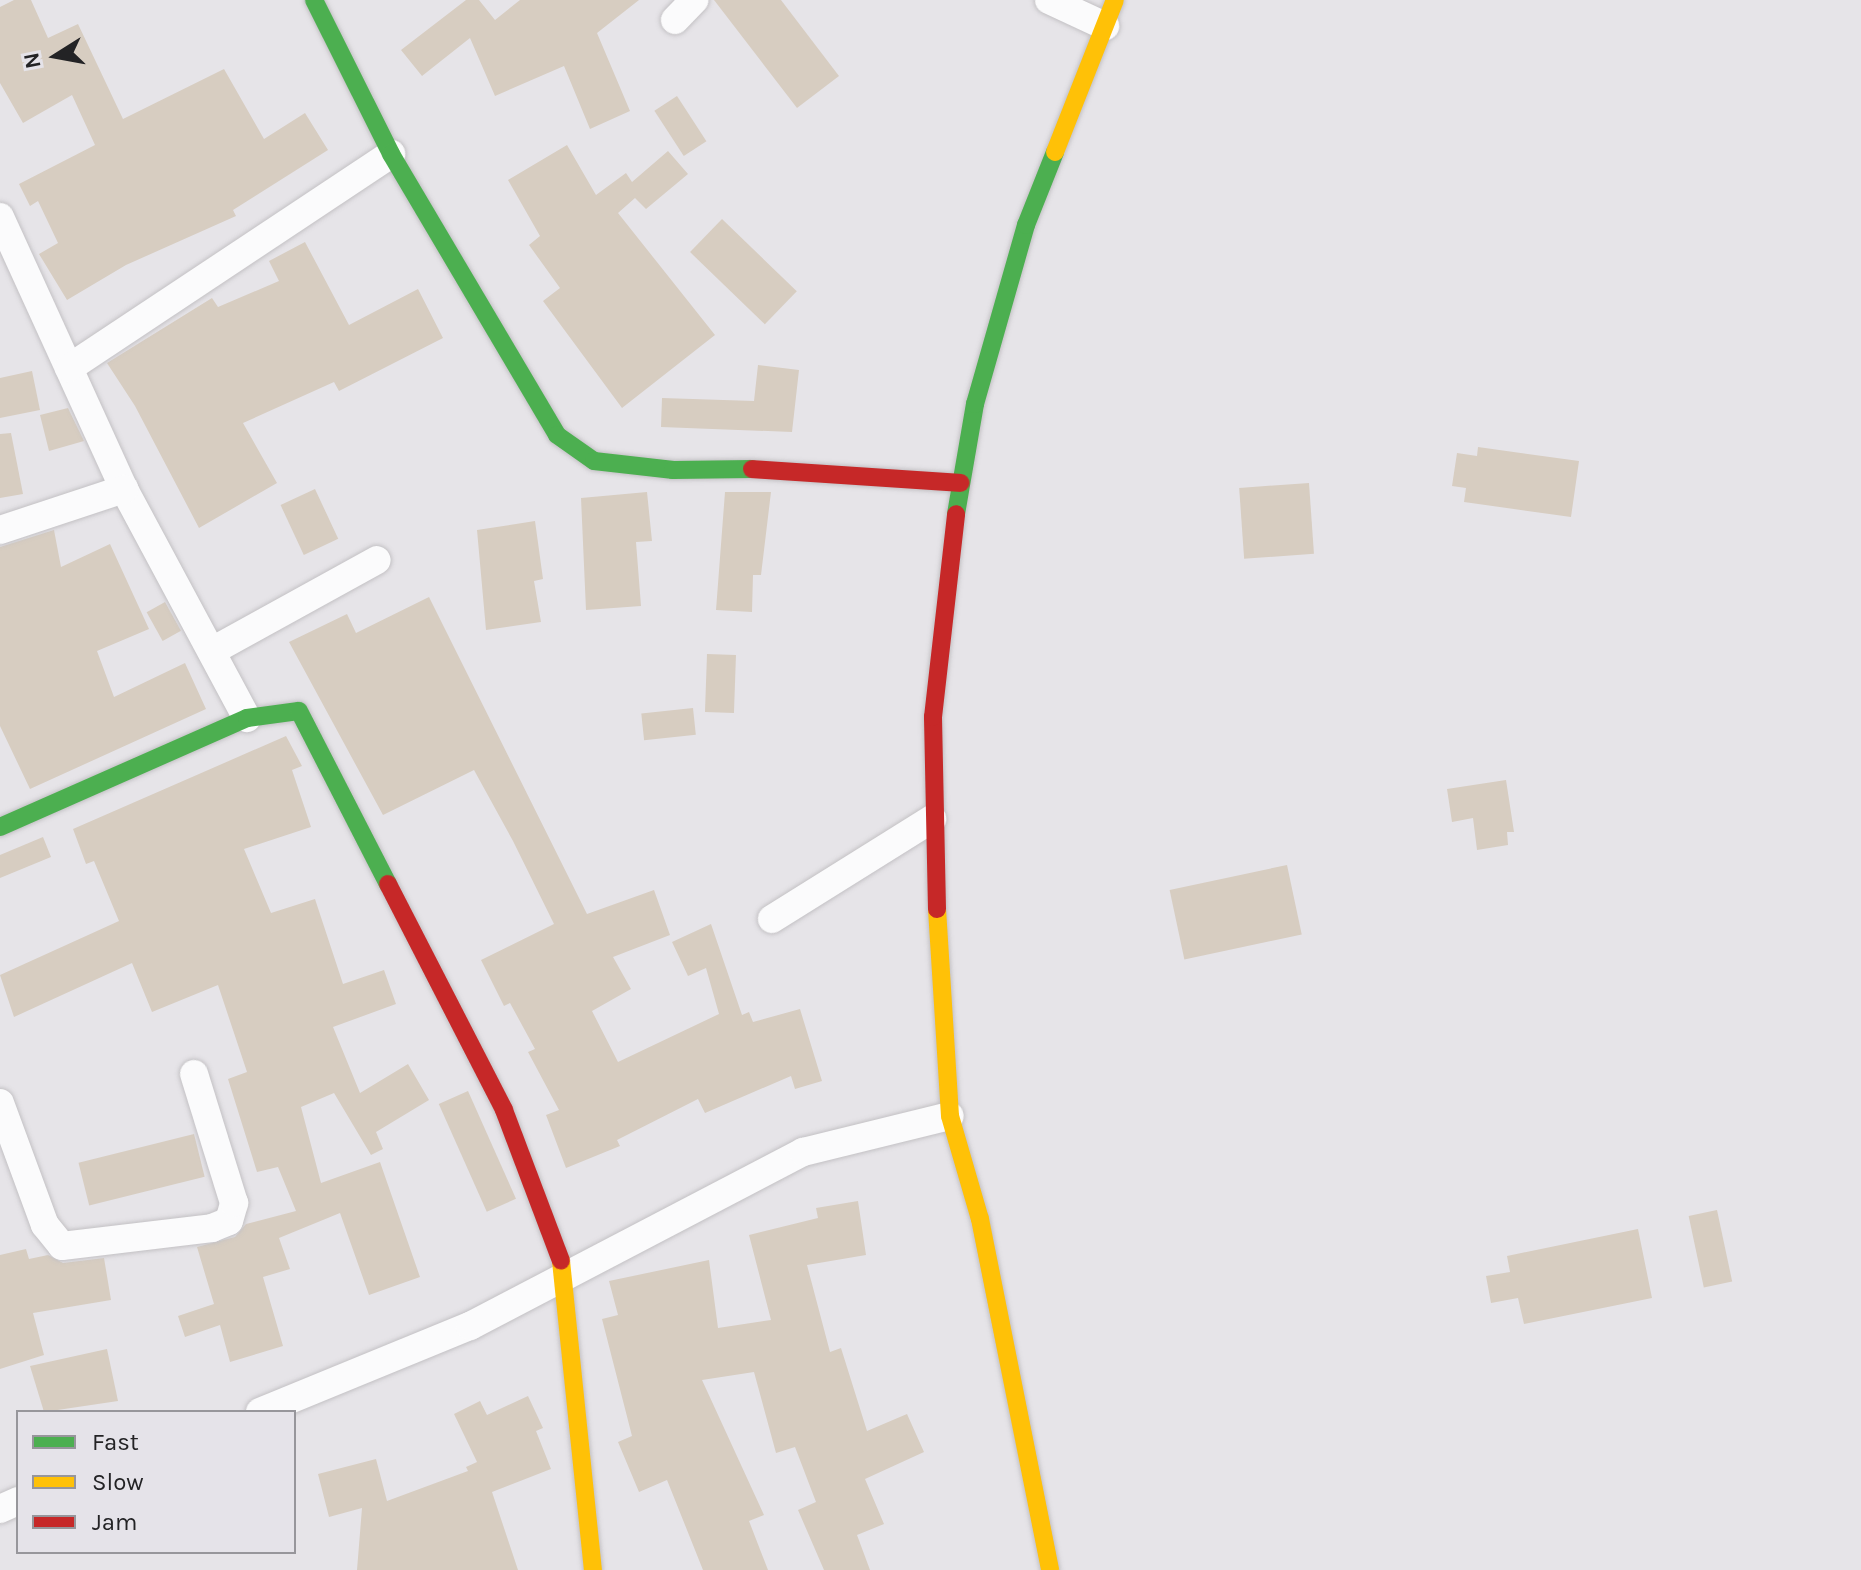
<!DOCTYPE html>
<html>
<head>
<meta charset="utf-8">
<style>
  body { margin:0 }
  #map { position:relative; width:1861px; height:1570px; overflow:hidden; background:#e6e4e8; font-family:Karla,sans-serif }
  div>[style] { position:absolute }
  .building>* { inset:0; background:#d7cdc1; transform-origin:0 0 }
  .roads { filter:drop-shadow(0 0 2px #c3c1c4) drop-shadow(0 0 2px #c3c1c4) }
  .street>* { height:28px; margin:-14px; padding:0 14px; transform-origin:14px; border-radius:14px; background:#fbfbfc }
  .fast>* { height:18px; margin:-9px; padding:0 9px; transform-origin:9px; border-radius:9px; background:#4caf50 }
  .slow>* { height:18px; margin:-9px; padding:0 9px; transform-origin:9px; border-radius:9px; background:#ffc107 }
  .jam>* { height:18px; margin:-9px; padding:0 9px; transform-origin:9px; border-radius:9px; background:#c62828 }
  span { translate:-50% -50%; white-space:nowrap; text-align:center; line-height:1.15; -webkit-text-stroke:8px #e5e3e9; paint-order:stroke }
  .legend { position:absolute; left:16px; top:1410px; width:280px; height:144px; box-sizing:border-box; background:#e5e3e9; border:2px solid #97969b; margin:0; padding:10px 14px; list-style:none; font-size:24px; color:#232325 }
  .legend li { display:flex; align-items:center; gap:16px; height:40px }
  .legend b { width:40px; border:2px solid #97969b }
  .north { position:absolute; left:16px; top:16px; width:80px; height:80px; -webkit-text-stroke:6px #e5e3e9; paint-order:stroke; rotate:259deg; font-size:22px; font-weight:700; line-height:32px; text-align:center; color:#232325 }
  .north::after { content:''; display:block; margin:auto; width:28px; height:36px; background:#232325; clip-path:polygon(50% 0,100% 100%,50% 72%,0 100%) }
</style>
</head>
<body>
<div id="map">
  <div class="building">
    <i style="clip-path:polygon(14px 0,31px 0,48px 38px,78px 24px,123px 119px,224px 69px,264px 139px,305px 113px,328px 150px,233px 210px,236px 216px,126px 265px,67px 300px,39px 254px,58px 243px,38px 201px,30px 206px,19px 184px,95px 145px,72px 95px,23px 123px,0 83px,0 7px)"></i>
    <i style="clip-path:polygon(466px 0,479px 0,495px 20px,520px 0,639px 0,597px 33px,630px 111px,590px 129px,564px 66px,495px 96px,470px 38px,422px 76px,401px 50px)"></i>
    <i style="clip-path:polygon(714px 0,781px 0,839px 76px,797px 108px)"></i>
    <i style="left:677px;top:96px;width:54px;height:27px;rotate:57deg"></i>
    <i style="clip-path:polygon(567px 145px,596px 195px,626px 173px,632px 182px,668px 151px,688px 174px,646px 209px,635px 198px,618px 213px,715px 335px,622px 408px,543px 301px,560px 288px,529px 245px,540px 236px,508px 180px)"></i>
    <i style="left:722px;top:219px;width:104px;height:46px;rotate:44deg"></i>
    <i style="clip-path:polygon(305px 242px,349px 325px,418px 289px,443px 338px,339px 391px,334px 382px,243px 423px,277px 483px,199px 528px,135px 406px,107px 363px,212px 298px,218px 307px,279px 281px,269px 261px)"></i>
    <i style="clip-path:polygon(758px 365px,799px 370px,792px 432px,661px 427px,662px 398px,754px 401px)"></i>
    <i style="clip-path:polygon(32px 371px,40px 410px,0 418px,0 378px)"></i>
    <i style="clip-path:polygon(68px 408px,84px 441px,49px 451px,40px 415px)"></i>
    <i style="clip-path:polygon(11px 433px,23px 494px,0 498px,0 434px)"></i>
    <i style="clip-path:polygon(1478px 447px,1579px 461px,1571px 517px,1464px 502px,1466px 488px,1452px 486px,1457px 453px,1477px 456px)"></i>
    <i style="left:1309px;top:483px;width:71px;height:70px;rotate:86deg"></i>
    <i style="left:315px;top:489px;width:55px;height:38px;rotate:65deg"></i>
    <i style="clip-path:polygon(647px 492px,652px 541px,636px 542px,641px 606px,586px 610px,581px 498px)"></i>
    <i style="clip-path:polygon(725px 492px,771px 492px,761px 575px,753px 575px,752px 612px,716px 610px)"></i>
    <i style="clip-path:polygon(535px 521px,543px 579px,534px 581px,541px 622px,486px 630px,477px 530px)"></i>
    <i style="clip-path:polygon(54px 530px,61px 567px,110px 544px,149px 629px,97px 651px,114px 697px,185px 663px,206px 709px,30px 789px,0 726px,0 547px)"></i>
    <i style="clip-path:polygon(429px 597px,587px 914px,654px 890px,670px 935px,613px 957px,631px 989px,592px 1011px,618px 1062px,719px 1014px,706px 968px,688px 976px,672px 942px,711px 924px,742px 1015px,749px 1012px,753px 1022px,800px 1009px,822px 1081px,795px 1089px,791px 1076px,705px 1113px,698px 1099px,617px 1140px,620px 1146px,566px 1168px,546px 1115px,559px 1110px,528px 1052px,535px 1049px,510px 1003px,504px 1006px,481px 960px,554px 924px,513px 841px,474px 770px,383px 815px,289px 642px,347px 614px,356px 633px)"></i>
    <i style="left:165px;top:602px;width:33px;height:21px;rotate:61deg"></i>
    <i style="left:707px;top:654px;width:29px;height:58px;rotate:2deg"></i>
    <i style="left:693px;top:708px;width:27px;height:52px;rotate:84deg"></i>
    <i style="clip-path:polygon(286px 736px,302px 766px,292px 770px,311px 827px,244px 849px,271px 913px,315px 899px,343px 984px,384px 970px,396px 1004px,333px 1027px,360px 1093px,408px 1064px,429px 1100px,376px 1132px,383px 1149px,371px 1155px,334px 1093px,301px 1107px,321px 1183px,380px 1162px,420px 1277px,369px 1295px,340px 1213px,279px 1238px,290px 1269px,263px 1277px,283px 1346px,230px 1362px,220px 1325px,185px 1337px,178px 1316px,214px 1304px,197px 1247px,235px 1237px,246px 1224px,296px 1211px,278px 1167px,257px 1172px,228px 1079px,247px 1072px,218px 985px,152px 1012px,132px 963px,14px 1017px,0 975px,119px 921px,94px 861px,86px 864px,73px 829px)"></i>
    <i style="clip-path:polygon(1506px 780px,1514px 832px,1507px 832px,1508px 845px,1477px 850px,1473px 818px,1452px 822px,1447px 789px)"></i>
    <i style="clip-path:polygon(43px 837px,51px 857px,0 878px,0 855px)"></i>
    <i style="left:1287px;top:865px;width:71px;height:120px;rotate:78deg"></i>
    <i style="left:468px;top:1091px;width:118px;height:32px;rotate:66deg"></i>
    <i style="left:194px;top:1134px;width:44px;height:119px;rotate:76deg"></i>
    <i style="clip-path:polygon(858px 1201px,866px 1255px,807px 1265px,830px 1352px,841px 1348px,867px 1431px,907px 1414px,924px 1452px,865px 1479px,884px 1524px,857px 1535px,870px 1570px,824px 1570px,798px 1510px,816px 1502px,795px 1447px,776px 1453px,754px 1372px,702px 1380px,764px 1515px,749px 1521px,768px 1570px,703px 1570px,667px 1480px,639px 1492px,618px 1442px,632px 1436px,602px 1319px,618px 1315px,609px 1281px,709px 1260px,718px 1328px,771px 1320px,749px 1235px,818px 1218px,816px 1208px)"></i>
    <i style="left:1717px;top:1210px;width:73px;height:29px;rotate:78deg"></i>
    <i style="clip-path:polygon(1638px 1229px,1652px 1298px,1524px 1324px,1518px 1298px,1491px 1303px,1486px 1276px,1510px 1272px,1507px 1256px)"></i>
    <i style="clip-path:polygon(26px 1249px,29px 1259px,48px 1255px,63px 1263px,104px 1258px,111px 1300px,33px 1313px,44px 1355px,0 1369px,0 1255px)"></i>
    <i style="clip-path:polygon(107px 1349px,118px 1401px,44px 1412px,30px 1366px)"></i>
    <i style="clip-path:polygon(528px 1396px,543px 1428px,536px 1431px,551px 1469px,492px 1492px,518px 1570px,357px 1570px,362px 1508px,329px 1517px,318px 1474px,376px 1459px,387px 1501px,468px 1471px,466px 1467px,477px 1462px,454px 1414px,480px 1401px,487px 1415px)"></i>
  </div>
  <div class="roads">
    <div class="street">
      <i style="left:1049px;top:0;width:62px;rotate:24.9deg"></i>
      <i style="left:675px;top:20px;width:28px;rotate:-46deg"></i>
      <i style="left:0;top:217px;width:299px;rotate:65.5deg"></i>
      <i style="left:124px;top:489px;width:260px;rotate:61.8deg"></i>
      <i style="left:69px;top:368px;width:387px;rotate:-33.6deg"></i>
      <i style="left:0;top:530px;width:131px;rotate:-18.3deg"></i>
      <i style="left:212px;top:651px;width:188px;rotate:-28.9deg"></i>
      <i style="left:772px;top:919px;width:189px;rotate:-32deg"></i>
      <i style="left:0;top:1103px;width:130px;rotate:69.8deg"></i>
      <i style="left:45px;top:1225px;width:27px;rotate:51deg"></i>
      <i style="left:62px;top:1246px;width:151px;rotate:-6.8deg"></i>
      <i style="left:212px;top:1228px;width:18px;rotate:-22deg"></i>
      <i style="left:229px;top:1221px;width:19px;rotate:-74deg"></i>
      <i style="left:234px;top:1203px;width:135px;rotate:-107.2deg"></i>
      <i style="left:260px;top:1412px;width:227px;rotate:-22.3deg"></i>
      <i style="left:470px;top:1326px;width:376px;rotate:-27.6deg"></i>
      <i style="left:803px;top:1152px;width:151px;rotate:-13.8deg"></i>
      <i style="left:0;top:1509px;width:20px;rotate:-24deg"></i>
    </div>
    <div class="fast">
      <i style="left:314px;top:0;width:172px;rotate:63.4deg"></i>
      <i style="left:391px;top:154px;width:326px;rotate:59.4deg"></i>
      <i style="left:557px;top:435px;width:45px;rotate:35.1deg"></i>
      <i style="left:594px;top:461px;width:80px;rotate:6.5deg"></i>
      <i style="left:673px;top:470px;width:79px;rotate:-0.7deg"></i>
      <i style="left:956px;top:514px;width:112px;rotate:-80.2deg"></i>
      <i style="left:975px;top:404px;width:186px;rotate:-74.1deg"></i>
      <i style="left:1026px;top:225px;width:79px;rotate:-68.3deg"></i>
      <i style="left:0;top:827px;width:270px;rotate:-23.8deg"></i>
      <i style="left:247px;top:718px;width:52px;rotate:-7.7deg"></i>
      <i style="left:299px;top:711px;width:195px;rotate:62.8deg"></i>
    </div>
    <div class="slow">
      <i style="left:1055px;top:152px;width:163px;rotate:-68.5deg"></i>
      <i style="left:937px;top:909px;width:207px;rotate:86.4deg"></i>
      <i style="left:950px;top:1116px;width:107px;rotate:73.8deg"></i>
      <i style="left:980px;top:1219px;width:358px;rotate:78.7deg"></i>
      <i style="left:561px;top:1261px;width:311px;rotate:84.1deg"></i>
    </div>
    <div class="jam">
      <i style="left:752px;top:469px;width:209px;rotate:3.8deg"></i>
      <i style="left:388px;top:884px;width:254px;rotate:62.8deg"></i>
      <i style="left:504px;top:1110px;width:161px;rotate:69.3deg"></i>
      <i style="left:937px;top:909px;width:192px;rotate:-91.2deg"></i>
      <i style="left:933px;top:717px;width:204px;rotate:-83.5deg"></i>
    </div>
  </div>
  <ul class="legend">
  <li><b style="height:10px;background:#4caf50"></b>Fast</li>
  <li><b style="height:10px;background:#ffc107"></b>Slow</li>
  <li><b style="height:10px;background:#c62828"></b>Jam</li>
  </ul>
  <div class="north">N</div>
</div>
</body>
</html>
